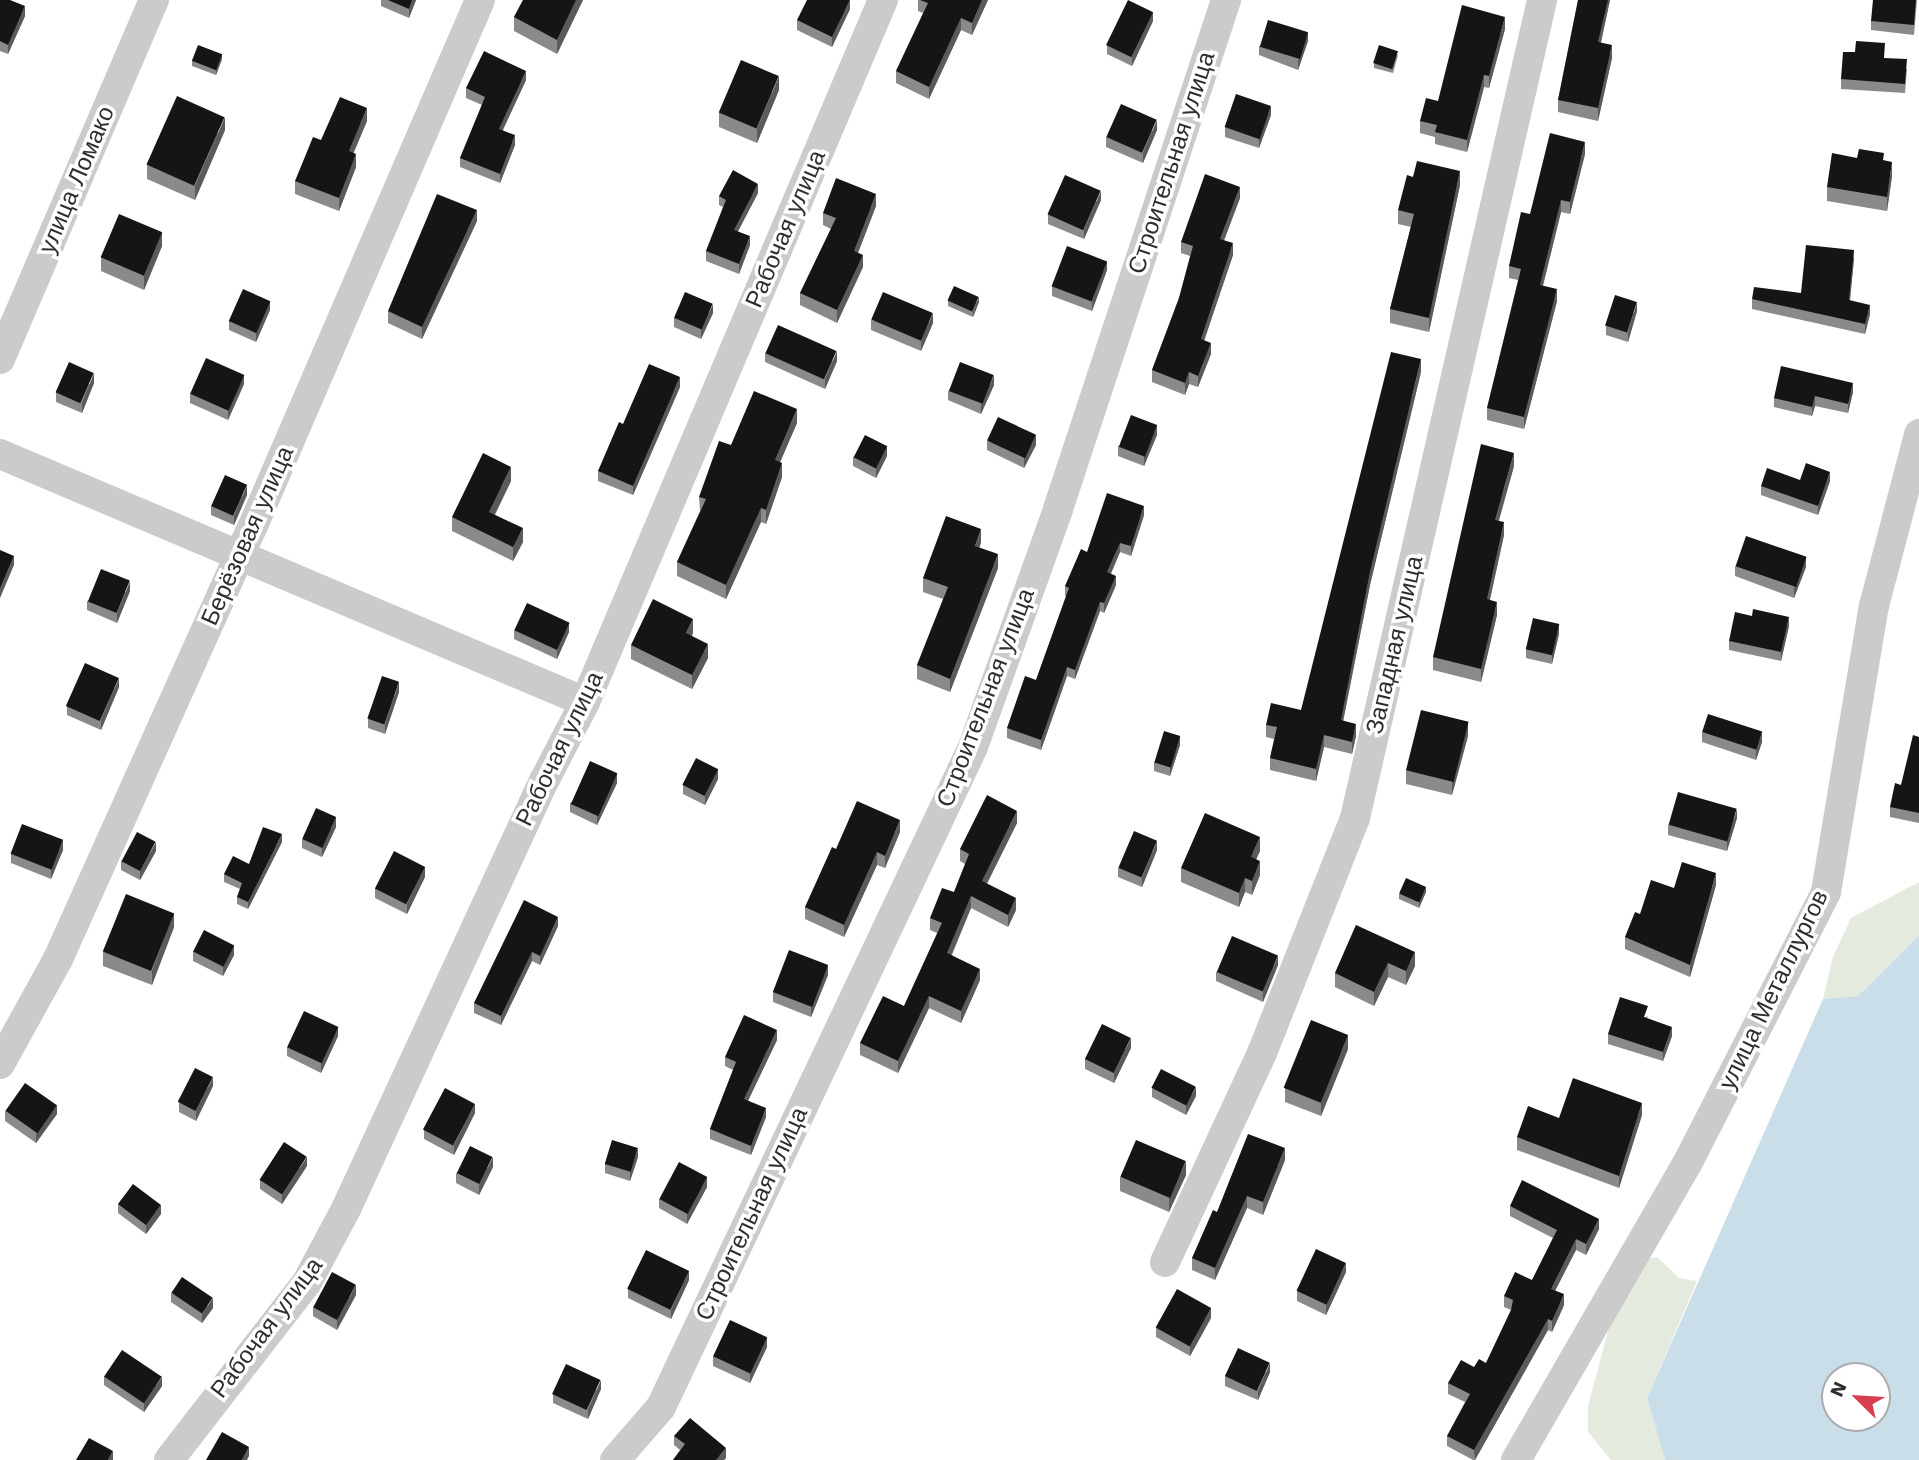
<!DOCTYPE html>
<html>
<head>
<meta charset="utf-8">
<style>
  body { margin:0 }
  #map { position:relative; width:1919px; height:1460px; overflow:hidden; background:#fff; font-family:"Work Sans",sans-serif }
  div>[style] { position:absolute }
  .green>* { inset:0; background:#e4eadd }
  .water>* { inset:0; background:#cadee9 }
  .minor>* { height:30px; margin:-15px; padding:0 15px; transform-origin:15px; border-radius:15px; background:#cbcbcb }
  .wall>* { inset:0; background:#8a8a8a }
  .shaded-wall>* { inset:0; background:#5b5b5b }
  .building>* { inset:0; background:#151515; transform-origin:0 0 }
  span { translate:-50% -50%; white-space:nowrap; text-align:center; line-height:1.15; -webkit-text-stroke:7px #fff; paint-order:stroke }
  .street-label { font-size:24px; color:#2e2e2e }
  .north { position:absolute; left:1821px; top:1362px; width:70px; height:70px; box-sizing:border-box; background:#fff; border:2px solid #ababab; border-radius:50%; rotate:294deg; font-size:19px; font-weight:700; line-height:28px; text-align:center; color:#2e2e2e }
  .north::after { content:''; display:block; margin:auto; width:24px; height:32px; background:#d73e4e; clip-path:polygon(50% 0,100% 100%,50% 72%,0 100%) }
</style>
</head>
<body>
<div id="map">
  <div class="green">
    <i style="clip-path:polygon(1919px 882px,1919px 935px,1858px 996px,1823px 999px,1833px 957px,1851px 918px)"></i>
    <i style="clip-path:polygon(1657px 1257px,1679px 1278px,1697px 1281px,1647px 1398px,1665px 1460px,1611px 1460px,1588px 1432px,1588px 1406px,1608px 1331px,1642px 1260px)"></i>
  </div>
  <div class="water">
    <i style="clip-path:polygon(evenodd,1919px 935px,1919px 1460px,1665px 1460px,1647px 1398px,1823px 999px,1858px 996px,1919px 935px,1835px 1376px,1877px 1376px,1877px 1418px,1835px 1418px,1835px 1376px)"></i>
  </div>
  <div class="minor">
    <i style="left:0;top:359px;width:391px;rotate:-66.8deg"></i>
    <i style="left:0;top:454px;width:635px;rotate:22.97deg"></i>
    <i style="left:0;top:1064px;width:120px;rotate:-61.1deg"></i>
    <i style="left:58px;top:959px;width:473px;rotate:-65.8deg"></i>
    <i style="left:252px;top:528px;width:575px;rotate:-66.64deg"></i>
    <i style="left:1165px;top:1262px;width:230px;rotate:-65.1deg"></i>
    <i style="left:1262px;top:1053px;width:253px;rotate:-68.4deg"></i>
    <i style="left:1355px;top:818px;width:839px;rotate:-77.12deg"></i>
    <i style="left:169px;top:1460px;width:225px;rotate:-52.2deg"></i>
    <i style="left:307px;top:1282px;width:83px;rotate:-61.9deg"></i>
    <i style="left:346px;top:1209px;width:472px;rotate:-65.2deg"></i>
    <i style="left:544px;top:781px;width:89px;rotate:-62.6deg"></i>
    <i style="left:585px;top:702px;width:763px;rotate:-67deg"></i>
    <i style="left:615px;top:1460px;width:70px;rotate:-49deg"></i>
    <i style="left:661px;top:1407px;width:730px;rotate:-64.7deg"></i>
    <i style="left:973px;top:747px;width:253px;rotate:-70.3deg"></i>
    <i style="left:1058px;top:509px;width:536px;rotate:-71.73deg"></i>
    <i style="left:1516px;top:1460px;width:342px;rotate:-60deg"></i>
    <i style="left:1687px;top:1164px;width:305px;rotate:-62.9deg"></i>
    <i style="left:1826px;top:892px;width:290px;rotate:-80.5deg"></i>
    <i style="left:1874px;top:606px;width:178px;rotate:-75.3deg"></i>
  </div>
  <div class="wall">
    <i style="clip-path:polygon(0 0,25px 16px,8px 54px,0 51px)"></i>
    <i style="clip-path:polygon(381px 0,416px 0,409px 18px,381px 6px)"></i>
    <i style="clip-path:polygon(523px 0,583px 0,557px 54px,514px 31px,514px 17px)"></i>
    <i style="clip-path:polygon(918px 0,988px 0,972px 35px,961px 30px,929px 99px,896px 83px,896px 71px,923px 13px,918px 11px)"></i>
    <i style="clip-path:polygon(1578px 0,1610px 0,1601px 43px,1612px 58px,1598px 121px,1558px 112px,1558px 100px)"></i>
    <i style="clip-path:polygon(1917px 0,1914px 35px,1871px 30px,1871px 21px)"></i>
    <i style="clip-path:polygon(850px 9px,832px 47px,797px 30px,797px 20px)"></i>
    <i style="clip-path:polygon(1153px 21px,1132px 66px,1107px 54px,1107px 45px)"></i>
    <i style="clip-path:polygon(1505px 29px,1489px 88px,1484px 87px,1467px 152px,1435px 144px,1435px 137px,1420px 133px,1420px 121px)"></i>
    <i style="clip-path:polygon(1308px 41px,1298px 70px,1259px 55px,1259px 46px)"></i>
    <i style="clip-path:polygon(1398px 55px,1393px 73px,1374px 68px,1374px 63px)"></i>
    <i style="clip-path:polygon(1885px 58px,1907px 69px,1905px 93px,1841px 89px,1841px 79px)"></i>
    <i style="clip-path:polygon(222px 59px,216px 75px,192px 66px,192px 61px)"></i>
    <i style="clip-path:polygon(526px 80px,503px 130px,515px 145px,500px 183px,460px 167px,460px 158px,482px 105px,466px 98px,466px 88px)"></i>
    <i style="clip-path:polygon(779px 90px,757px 143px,719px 127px,719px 113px)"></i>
    <i style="clip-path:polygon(1271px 115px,1259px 148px,1225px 137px,1225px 127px)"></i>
    <i style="clip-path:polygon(367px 121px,353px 153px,356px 167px,339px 211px,295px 194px,295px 181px,321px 140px)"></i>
    <i style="clip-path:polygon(225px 130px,195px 200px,147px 179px,147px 165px)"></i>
    <i style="clip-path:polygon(1157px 130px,1143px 163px,1106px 147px,1106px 137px)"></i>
    <i style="clip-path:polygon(1585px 154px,1570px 214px,1561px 212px,1543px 286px,1557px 301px,1524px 429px,1487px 420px,1487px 408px,1518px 280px,1509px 278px,1509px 266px,1530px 214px)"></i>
    <i style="clip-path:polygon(1857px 158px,1892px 176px,1887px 211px,1827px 201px,1827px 187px)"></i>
    <i style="clip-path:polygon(1460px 185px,1429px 332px,1390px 323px,1390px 309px,1411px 227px,1398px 224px,1398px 210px)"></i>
    <i style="clip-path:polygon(758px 193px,738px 231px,750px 245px,739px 274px,706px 261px,706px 251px,723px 207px,719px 205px,719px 196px)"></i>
    <i style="clip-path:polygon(1240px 198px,1224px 240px,1233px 255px,1204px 340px,1211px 354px,1198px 387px,1189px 384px,1185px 395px,1152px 382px,1152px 370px,1179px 298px,1190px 256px,1181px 253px,1181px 242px)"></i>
    <i style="clip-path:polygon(1101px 200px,1084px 239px,1048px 224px,1048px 214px)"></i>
    <i style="clip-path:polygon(876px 206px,858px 253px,863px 267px,837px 323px,800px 305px,800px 293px,831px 229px,823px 225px,823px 213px)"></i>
    <i style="clip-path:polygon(477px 221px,422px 339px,388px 323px,388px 311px)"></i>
    <i style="clip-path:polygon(162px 246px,144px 290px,101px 271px,101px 257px)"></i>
    <i style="clip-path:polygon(1854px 259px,1850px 300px,1870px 314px,1865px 334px,1752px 309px,1752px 299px,1801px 293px)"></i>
    <i style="clip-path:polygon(1107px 270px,1092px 311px,1052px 296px,1052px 286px)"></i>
    <i style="clip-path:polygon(948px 301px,979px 302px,973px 317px,948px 306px)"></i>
    <i style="clip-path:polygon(270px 310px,256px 342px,229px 330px,229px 321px)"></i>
    <i style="clip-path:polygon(1637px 311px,1628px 342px,1606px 335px,1606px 326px)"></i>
    <i style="clip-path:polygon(713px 313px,701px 339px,674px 327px,674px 318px)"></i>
    <i style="clip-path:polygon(871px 320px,933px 323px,921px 351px,871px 330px)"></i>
    <i style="clip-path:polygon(765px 353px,837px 361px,825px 389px,765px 362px)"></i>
    <i style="clip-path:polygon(1421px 372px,1370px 585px,1343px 721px,1356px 736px,1352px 754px,1324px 747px,1316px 781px,1270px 770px,1270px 758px,1274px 739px,1266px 737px,1266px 725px,1301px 710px)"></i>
    <i style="clip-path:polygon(94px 383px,82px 413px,56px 402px,56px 392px)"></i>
    <i style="clip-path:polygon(244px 384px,228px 420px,190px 403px,190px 394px)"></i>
    <i style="clip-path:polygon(994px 385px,981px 414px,948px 400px,948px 391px)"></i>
    <i style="clip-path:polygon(680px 387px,633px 495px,598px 481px,598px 471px,623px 424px)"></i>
    <i style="clip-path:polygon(1853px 392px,1848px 413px,1815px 406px,1812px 416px,1774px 407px,1774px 398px)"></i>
    <i style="clip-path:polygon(797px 423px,780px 462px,782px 477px,766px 524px,761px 522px,726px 599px,677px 576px,677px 562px,700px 511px,699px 497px,731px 445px)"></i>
    <i style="clip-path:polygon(1157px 435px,1144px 466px,1118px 456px,1118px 446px)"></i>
    <i style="clip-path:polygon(987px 441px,1036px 445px,1024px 468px,987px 450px)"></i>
    <i style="clip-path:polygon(887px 456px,876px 478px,853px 466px,853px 457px)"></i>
    <i style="clip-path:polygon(1514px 466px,1499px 521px,1504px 535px,1490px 600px,1497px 615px,1481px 682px,1433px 670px,1433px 657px)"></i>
    <i style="clip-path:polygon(1800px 480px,1830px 481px,1818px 515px,1761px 495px,1761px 486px)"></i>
    <i style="clip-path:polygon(511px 481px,495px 515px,523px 542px,513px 561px,452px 531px,452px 517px)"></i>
    <i style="clip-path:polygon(247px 495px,234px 525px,211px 515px,211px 506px)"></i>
    <i style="clip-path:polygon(1144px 515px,1131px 556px,1120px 552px,1111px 574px,1116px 585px,1104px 613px,1100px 611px,1075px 679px,1067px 676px,1041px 750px,1007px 738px,1007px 728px,1036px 680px,1066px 596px,1065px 596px,1065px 586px,1087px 552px)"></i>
    <i style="clip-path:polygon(981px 543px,979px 547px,998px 568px,950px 692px,917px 679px,917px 665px,943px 599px,923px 592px,923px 578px)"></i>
    <i style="clip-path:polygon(1735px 566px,1806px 567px,1794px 598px,1735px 576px)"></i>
    <i style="clip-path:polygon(130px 591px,117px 623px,87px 610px,87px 601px)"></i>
    <i style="clip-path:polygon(1789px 626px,1781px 661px,1729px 650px,1729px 641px)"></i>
    <i style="clip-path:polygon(514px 630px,569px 632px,557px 659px,514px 639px)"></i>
    <i style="clip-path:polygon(693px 633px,692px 636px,708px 658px,692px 689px,631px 659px,631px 645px)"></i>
    <i style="clip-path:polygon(1559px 634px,1552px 664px,1526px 658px,1526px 649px)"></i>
    <i style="clip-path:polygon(119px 687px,101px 730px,67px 715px,67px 706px)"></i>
    <i style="clip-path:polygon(399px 692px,385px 734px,368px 728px,368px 719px)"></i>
    <i style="clip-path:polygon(1702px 732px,1762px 742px,1756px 760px,1702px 742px)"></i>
    <i style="clip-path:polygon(1468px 736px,1452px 795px,1406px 784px,1406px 770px)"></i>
    <i style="clip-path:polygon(1919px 737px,1919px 823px,1890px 817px,1890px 807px,1901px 785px)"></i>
    <i style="clip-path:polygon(1180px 745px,1170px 776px,1154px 771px,1154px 762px)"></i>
    <i style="clip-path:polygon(718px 779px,705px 805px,683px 794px,683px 785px)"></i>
    <i style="clip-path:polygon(617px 783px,597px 825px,570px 812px,570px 803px)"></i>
    <i style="clip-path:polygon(1737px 818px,1727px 851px,1668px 835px,1668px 825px)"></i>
    <i style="clip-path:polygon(1017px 823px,987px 884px,1016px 910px,1008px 927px,971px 908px,952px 955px,980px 980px,961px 1023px,929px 1008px,898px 1073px,860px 1055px,860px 1043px,904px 1006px,937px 933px,930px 930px,930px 918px,954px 892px,965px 864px,960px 861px,960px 849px)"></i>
    <i style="clip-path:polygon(336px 827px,322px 857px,302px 848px,302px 839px)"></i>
    <i style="clip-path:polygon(900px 832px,885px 868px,877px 865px,844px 937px,805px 919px,805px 907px,836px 849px)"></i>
    <i style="clip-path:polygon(282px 842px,248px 909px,237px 904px,237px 897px,240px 889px,224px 882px,224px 874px,249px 864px)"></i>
    <i style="clip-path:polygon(63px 850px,51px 879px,11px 863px,11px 854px)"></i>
    <i style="clip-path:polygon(1157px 850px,1142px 887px,1118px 877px,1118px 868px)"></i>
    <i style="clip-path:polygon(156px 851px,140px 880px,121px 870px,121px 861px)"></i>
    <i style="clip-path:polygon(1260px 851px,1256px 859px,1260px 875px,1252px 895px,1245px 892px,1239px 907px,1181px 882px,1181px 868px)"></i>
    <i style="clip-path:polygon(425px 877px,407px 914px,375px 898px,375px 888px)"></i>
    <i style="clip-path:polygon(1716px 885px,1690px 977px,1625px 949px,1625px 937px,1640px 914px)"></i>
    <i style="clip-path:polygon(1426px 892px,1419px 908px,1399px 899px,1399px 894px)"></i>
    <i style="clip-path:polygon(1356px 925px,1415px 966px,1406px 985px,1388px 977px,1374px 1006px,1335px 987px,1335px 973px)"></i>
    <i style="clip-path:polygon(558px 926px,540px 965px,532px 961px,501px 1025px,474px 1013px,474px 1003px)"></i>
    <i style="clip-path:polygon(174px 927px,152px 985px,103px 966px,103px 952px)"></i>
    <i style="clip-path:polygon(193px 951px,234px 955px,223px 976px,193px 961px)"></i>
    <i style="clip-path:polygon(1278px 965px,1263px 1002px,1216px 981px,1216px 972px)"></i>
    <i style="clip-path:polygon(828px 975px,811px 1017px,773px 1002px,773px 992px)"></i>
    <i style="clip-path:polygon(1648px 1016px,1647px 1018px,1672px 1036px,1663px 1061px,1608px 1044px,1608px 1034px)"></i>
    <i style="clip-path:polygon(338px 1036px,321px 1073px,287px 1056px,287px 1047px)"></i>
    <i style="clip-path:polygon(777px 1040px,748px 1101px,766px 1117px,751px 1155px,710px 1139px,710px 1129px,733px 1070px,725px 1066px,725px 1057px)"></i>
    <i style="clip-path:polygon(1131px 1048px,1114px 1083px,1085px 1069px,1085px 1059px)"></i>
    <i style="clip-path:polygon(1348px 1049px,1321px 1116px,1285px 1102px,1285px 1088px)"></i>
    <i style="clip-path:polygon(213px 1086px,196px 1121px,179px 1112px,179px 1103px)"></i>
    <i style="clip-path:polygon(1152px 1088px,1196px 1096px,1186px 1115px,1152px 1097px)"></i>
    <i style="clip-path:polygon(5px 1111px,57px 1114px,36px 1143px,5px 1121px)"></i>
    <i style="clip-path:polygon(475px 1113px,454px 1155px,424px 1139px,424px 1130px)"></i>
    <i style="clip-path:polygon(1642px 1115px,1619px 1188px,1517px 1150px,1517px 1137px,1559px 1118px)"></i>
    <i style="clip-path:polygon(638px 1157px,630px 1181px,605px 1173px,605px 1164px)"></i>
    <i style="clip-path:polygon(1285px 1160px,1263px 1215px,1247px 1208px,1215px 1280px,1192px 1270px,1192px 1258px,1217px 1212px)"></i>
    <i style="clip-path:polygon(307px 1166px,282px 1204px,260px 1189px,260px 1180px)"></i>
    <i style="clip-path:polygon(493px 1167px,479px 1195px,456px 1183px,456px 1173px)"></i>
    <i style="clip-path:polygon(1186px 1175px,1169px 1212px,1120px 1191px,1120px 1177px)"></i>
    <i style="clip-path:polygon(707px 1187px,687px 1224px,659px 1208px,659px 1199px)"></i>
    <i style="clip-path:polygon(118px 1204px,161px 1214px,146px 1234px,118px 1213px)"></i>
    <i style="clip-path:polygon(1510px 1206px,1599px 1229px,1586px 1255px,1576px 1250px,1555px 1290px,1564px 1305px,1552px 1332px,1548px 1330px,1475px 1460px,1473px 1460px,1447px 1446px,1447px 1436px,1465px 1402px,1448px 1394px,1448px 1383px,1474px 1367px,1486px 1363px,1511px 1310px,1504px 1307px,1504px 1296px,1532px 1280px,1553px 1238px,1510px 1216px)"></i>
    <i style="clip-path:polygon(1346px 1272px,1326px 1315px,1297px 1301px,1297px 1291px)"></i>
    <i style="clip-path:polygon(689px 1280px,671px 1319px,628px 1298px,628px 1289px)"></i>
    <i style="clip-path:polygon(171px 1293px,213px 1308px,202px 1323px,171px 1302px)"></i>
    <i style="clip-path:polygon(356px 1295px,337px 1330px,313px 1316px,313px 1307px)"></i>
    <i style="clip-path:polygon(1211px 1318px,1190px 1356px,1156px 1337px,1156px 1328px)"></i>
    <i style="clip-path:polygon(767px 1347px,750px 1383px,713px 1366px,713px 1356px)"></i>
    <i style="clip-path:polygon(1270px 1372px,1258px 1400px,1225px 1386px,1225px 1376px)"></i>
    <i style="clip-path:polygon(104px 1376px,162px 1386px,144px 1412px,104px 1385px)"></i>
    <i style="clip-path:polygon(601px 1389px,588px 1419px,553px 1403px,553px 1394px)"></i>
    <i style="clip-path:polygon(674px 1436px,726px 1458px,724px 1460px,673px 1460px,680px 1450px,674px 1445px)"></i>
  </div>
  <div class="shaded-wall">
    <i style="clip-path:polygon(412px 0,416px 0,409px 18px,409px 9px)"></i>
    <i style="clip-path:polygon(576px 0,583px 0,557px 54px,557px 40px)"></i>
    <i style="clip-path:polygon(850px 0,850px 9px,832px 47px,832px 37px)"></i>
    <i style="clip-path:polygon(982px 0,988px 0,972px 35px,972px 23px)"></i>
    <i style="clip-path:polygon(1608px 0,1610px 0,1598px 55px,1598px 42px)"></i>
    <i style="clip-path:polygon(25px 6px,25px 16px,8px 54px,8px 45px)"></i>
    <i style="clip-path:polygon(1153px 12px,1153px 21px,1132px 66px,1132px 56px)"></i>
    <i style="clip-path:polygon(1505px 17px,1505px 29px,1489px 88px,1489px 76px)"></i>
    <i style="clip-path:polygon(961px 18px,961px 30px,929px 99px,929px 87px)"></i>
    <i style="clip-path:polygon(1308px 32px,1308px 41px,1298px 70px,1298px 60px)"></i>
    <i style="clip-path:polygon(1612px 45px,1612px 58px,1598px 121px,1598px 108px)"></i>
    <i style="clip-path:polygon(222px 54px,222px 59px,216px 75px,216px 71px)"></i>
    <i style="clip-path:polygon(526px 71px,526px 80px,499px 138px,499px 129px)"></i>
    <i style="clip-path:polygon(1484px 75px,1484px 87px,1467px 152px,1467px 140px)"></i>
    <i style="clip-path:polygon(779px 76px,779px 90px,757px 143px,757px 129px)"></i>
    <i style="clip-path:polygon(1271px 106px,1271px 115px,1259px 148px,1259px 139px)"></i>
    <i style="clip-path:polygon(367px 108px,367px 121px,349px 164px,349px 151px)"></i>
    <i style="clip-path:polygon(225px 117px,225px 130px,195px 200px,195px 186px)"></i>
    <i style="clip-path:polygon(1157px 120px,1157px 130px,1143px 163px,1143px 153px)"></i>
    <i style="clip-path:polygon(515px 135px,515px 145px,500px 183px,500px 174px)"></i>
    <i style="clip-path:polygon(1585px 142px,1585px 154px,1570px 214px,1570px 202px)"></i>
    <i style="clip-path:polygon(356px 154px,356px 167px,339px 211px,339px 198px)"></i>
    <i style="clip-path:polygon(1892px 162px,1892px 176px,1887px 211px,1887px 197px)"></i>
    <i style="clip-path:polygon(1460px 171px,1460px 185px,1429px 332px,1429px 318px)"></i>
    <i style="clip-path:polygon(758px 184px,758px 193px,734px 239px,734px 230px)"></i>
    <i style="clip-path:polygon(1240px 187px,1240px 198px,1220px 251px,1220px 239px)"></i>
    <i style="clip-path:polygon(1101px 191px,1101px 200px,1084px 239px,1084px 230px)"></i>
    <i style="clip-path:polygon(876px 194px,876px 206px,854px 263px,854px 251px)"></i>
    <i style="clip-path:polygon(1561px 200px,1561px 212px,1540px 297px,1540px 285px)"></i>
    <i style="clip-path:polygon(477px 210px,477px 221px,422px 339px,422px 327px)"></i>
    <i style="clip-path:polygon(162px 232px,162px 246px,144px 290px,144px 276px)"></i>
    <i style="clip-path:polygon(750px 236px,750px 245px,739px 274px,739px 264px)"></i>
    <i style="clip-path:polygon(1233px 243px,1233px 255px,1201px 350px,1201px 339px)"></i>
    <i style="clip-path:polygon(1854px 250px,1854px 259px,1849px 309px,1849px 300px)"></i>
    <i style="clip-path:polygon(863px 255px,863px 267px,837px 323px,837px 310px)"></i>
    <i style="clip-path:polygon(1107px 261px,1107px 270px,1092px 311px,1092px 302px)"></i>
    <i style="clip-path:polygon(1557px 289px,1557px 301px,1524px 429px,1524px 417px)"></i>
    <i style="clip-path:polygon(979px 297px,979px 302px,973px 317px,973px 312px)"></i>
    <i style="clip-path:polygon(270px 301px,270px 310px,256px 342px,256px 332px)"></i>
    <i style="clip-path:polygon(1637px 302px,1637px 311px,1628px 342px,1628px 332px)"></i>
    <i style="clip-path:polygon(713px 304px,713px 313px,701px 339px,701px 330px)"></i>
    <i style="clip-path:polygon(1870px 305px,1870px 314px,1865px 334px,1865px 324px)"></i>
    <i style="clip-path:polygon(933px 313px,933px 323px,921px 351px,921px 341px)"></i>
    <i style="clip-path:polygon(1211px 343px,1211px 354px,1198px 387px,1198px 376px)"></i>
    <i style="clip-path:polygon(837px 351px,837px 361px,825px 389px,825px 379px)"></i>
    <i style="clip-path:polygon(1421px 359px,1421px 372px,1370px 585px,1341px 732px,1341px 720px,1370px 572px)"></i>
    <i style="clip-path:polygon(1189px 372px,1189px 384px,1185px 395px,1185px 383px)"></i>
    <i style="clip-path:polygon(94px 373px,94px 383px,82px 413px,82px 403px)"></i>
    <i style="clip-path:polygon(244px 375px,244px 384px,228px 420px,228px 411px)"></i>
    <i style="clip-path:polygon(994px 375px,994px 385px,981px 414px,981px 405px)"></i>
    <i style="clip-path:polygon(680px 377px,680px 387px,633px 495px,633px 486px)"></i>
    <i style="clip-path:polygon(1853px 383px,1853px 392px,1848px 413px,1848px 404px)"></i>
    <i style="clip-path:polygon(1815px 396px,1815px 406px,1812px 416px,1812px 407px)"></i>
    <i style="clip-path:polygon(797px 409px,797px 423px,775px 474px,775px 460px)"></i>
    <i style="clip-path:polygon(1157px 425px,1157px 435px,1144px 466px,1144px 456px)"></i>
    <i style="clip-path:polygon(1036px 435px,1036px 445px,1024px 468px,1024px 459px)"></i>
    <i style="clip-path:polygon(887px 446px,887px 456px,876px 478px,876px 468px)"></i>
    <i style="clip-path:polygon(1514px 453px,1514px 466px,1495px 533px,1495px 520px)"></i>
    <i style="clip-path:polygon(782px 463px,782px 477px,766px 524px,766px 510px)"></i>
    <i style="clip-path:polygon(511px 467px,511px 481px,489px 526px,489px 512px)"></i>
    <i style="clip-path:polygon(1830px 472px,1830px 481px,1818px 515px,1818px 506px)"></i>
    <i style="clip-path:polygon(247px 485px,247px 495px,234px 525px,234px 516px)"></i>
    <i style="clip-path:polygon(1144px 506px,1144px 515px,1131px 556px,1131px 546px)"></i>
    <i style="clip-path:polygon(761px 508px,761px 522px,726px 599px,726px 585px)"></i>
    <i style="clip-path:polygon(1504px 522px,1504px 535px,1487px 612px,1487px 599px)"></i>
    <i style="clip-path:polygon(523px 528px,523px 542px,513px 561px,513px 547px)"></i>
    <i style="clip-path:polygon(981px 529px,981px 543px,975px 560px,975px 546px)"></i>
    <i style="clip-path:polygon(1120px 543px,1120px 552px,1107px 582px,1107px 572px)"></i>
    <i style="clip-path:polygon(998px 554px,998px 568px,950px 692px,950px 679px)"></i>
    <i style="clip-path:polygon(14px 556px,14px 565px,0 598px,0 589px)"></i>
    <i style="clip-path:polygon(1806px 557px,1806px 567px,1794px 598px,1794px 588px)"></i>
    <i style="clip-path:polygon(1116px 576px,1116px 585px,1104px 613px,1104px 603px)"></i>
    <i style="clip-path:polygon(130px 581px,130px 591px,117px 623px,117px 614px)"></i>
    <i style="clip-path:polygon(1100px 602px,1100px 611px,1075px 679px,1075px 670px)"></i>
    <i style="clip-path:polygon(1497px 602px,1497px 615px,1481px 682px,1481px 669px)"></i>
    <i style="clip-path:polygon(1789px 617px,1789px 626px,1781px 661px,1781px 652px)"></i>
    <i style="clip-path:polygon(693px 619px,693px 633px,686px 647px,686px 633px)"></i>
    <i style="clip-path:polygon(569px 623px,569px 632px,557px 659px,557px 650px)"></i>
    <i style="clip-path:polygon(1559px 624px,1559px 634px,1552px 664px,1552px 655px)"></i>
    <i style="clip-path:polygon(708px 644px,708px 658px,692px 689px,692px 675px)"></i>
    <i style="clip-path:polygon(1067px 667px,1067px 676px,1041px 750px,1041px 740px)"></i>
    <i style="clip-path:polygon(119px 678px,119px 687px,101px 730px,101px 720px)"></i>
    <i style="clip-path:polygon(399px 682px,399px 692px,385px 734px,385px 725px)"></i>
    <i style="clip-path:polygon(1468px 722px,1468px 736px,1452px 795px,1452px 781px)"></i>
    <i style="clip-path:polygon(1356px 724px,1356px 736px,1352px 754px,1352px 742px)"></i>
    <i style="clip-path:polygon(1762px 732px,1762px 742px,1756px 760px,1756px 750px)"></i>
    <i style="clip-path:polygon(1324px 735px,1324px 747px,1316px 781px,1316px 769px)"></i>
    <i style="clip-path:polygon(1180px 736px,1180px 745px,1170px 776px,1170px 767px)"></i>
    <i style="clip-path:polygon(718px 769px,718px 779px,705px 805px,705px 796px)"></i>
    <i style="clip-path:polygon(617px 773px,617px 783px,597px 825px,597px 815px)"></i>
    <i style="clip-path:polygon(1737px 809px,1737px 818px,1727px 851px,1727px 842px)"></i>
    <i style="clip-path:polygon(1017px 811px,1017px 823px,982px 893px,982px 881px)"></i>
    <i style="clip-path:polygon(336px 817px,336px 827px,322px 857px,322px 848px)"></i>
    <i style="clip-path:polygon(900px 820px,900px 832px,885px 868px,885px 856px)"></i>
    <i style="clip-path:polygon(282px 834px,282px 842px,248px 909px,248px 902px)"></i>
    <i style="clip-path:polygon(1260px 837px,1260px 851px,1251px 871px,1251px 857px)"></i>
    <i style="clip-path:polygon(63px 840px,63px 850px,51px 879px,51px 870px)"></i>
    <i style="clip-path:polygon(1157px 841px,1157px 850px,1142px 887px,1142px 878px)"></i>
    <i style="clip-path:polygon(156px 842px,156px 851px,140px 880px,140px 871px)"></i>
    <i style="clip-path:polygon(877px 852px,877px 865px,844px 937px,844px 925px)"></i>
    <i style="clip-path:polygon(1260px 861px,1260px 875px,1252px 895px,1252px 881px)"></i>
    <i style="clip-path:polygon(425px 867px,425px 877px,407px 914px,407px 904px)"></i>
    <i style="clip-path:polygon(1716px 873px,1716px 885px,1690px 977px,1690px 965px)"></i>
    <i style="clip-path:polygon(1245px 878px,1245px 892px,1239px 907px,1239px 893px)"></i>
    <i style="clip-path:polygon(1426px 887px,1426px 892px,1419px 908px,1419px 903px)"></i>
    <i style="clip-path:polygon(971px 896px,971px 908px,947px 965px,947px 953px)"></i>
    <i style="clip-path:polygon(1016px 898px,1016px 910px,1008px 927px,1008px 915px)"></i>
    <i style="clip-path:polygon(174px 913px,174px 927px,152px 985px,152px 971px)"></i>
    <i style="clip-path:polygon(558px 917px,558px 926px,540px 965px,540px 956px)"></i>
    <i style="clip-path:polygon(234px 945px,234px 955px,223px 976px,223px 967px)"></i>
    <i style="clip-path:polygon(532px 952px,532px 961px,501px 1025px,501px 1016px)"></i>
    <i style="clip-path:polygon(1415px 952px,1415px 966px,1406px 985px,1406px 971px)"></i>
    <i style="clip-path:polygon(1278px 956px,1278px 965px,1263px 1002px,1263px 992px)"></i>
    <i style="clip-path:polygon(1388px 963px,1388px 977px,1374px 1006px,1374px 992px)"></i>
    <i style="clip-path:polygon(828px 965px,828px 975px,811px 1017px,811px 1007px)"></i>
    <i style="clip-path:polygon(980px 969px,980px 980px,961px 1023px,961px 1011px)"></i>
    <i style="clip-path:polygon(929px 996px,929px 1008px,898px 1073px,898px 1061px)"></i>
    <i style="clip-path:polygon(338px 1027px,338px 1036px,321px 1073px,321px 1063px)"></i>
    <i style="clip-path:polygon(1672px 1027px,1672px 1036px,1663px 1061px,1663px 1052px)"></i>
    <i style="clip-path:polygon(777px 1030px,777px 1040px,744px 1109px,744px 1099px)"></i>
    <i style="clip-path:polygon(1348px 1035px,1348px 1049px,1321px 1116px,1321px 1102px)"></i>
    <i style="clip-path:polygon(1131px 1038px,1131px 1048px,1114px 1083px,1114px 1073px)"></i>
    <i style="clip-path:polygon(213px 1077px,213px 1086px,196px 1121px,196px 1111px)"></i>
    <i style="clip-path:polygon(1196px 1087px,1196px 1096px,1186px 1115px,1186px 1105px)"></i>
    <i style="clip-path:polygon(1642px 1103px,1642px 1115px,1619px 1188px,1619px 1176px)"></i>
    <i style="clip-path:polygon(475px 1104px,475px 1113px,454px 1155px,454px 1145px)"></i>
    <i style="clip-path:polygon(57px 1105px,57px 1114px,36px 1143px,36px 1134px)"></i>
    <i style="clip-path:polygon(766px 1108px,766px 1117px,751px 1155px,751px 1146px)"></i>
    <i style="clip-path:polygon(638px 1148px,638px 1157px,630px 1181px,630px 1171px)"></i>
    <i style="clip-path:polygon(1285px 1148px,1285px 1160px,1263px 1215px,1263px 1202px)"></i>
    <i style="clip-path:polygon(307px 1157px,307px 1166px,282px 1204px,282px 1195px)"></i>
    <i style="clip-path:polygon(493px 1157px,493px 1167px,479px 1195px,479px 1185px)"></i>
    <i style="clip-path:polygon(1186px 1161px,1186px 1175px,1169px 1212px,1169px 1198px)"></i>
    <i style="clip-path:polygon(707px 1177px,707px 1187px,687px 1224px,687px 1215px)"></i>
    <i style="clip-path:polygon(1247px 1196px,1247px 1208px,1215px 1280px,1215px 1268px)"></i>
    <i style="clip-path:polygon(161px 1205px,161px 1214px,146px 1234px,146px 1224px)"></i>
    <i style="clip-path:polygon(1599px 1219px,1599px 1229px,1586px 1255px,1586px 1244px)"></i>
    <i style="clip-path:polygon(1576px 1239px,1576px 1250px,1551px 1299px,1551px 1289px)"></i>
    <i style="clip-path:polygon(1346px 1263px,1346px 1272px,1326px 1315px,1326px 1305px)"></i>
    <i style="clip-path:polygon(689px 1271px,689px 1280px,671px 1319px,671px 1310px)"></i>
    <i style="clip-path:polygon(356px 1285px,356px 1295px,337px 1330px,337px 1320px)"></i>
    <i style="clip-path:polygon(1564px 1294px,1564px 1305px,1552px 1332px,1552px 1321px)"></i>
    <i style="clip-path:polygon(213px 1298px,213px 1308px,202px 1323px,202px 1314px)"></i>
    <i style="clip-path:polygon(1211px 1308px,1211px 1318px,1190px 1356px,1190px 1346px)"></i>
    <i style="clip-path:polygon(1548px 1319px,1548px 1330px,1475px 1460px,1474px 1450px)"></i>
    <i style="clip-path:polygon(767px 1337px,767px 1347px,750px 1383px,750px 1373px)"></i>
    <i style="clip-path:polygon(1270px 1363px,1270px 1372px,1258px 1400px,1258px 1391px)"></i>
    <i style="clip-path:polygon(162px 1377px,162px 1386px,144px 1412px,144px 1403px)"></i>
    <i style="clip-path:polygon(601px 1380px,601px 1389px,588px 1419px,588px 1410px)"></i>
    <i style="clip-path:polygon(249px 1447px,249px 1456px,247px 1460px,242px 1460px)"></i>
    <i style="clip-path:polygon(726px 1448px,726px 1458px,724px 1460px,716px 1460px)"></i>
    <i style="clip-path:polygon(113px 1451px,113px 1460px,108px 1460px)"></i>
  </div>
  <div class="building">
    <i style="clip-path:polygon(0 0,10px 0,25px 6px,8px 45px,0 41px)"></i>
    <i style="clip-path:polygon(388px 0,412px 0,409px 9px)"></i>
    <i style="clip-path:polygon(523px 0,576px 0,557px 40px,514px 17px)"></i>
    <i style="clip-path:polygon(807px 0,850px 0,832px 37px,797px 20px)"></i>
    <i style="clip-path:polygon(920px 0,982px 0,972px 23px,961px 18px,929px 87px,896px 71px,928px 3px)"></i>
    <i style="left:1128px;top:0;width:28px;height:50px;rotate:26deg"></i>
    <i style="clip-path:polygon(1578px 0,1608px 0,1598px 42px,1612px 45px,1598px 108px,1558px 100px)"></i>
    <i style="clip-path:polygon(1873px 0,1916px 0,1914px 25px,1871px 21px)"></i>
    <i style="clip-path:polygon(1462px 5px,1505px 17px,1489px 76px,1484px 75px,1467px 140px,1435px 132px,1437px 125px,1420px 121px,1426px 98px,1438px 101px)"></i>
    <i style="left:1268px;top:20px;width:42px;height:28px;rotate:17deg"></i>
    <i style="clip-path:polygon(1856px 41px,1885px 43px,1884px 58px,1907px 59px,1905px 84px,1841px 79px,1843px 52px,1855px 52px)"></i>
    <i style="left:198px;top:45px;width:26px;height:17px;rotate:21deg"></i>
    <i style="left:1379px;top:45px;width:20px;height:19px;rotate:18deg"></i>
    <i style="clip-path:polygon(484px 51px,526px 71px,499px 129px,515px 135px,500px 174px,460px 158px,485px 97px,466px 88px)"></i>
    <i style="left:741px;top:60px;width:41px;height:57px;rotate:23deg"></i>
    <i style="left:1236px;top:94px;width:37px;height:35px;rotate:19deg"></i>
    <i style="left:177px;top:96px;width:52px;height:75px;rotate:24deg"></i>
    <i style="clip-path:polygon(340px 97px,367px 108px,349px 151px,356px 154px,339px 198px,295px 181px,313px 137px,321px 140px)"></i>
    <i style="left:1121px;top:104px;width:39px;height:36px;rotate:24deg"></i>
    <i style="clip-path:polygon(1550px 133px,1585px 142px,1570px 202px,1561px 200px,1540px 285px,1557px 289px,1524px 417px,1487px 408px,1521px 269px,1509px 266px,1521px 212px,1530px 214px)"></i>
    <i style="clip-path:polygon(1859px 149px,1884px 153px,1883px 160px,1892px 162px,1887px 197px,1827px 187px,1832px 153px,1857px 158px)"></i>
    <i style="clip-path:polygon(1417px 161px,1460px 171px,1429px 318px,1390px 309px,1414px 214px,1398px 210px,1407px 175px,1413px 177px)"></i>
    <i style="clip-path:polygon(733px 170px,758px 184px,734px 230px,750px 236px,739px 264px,706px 251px,726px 200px,719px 196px)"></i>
    <i style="clip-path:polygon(1205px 174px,1240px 187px,1220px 239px,1233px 243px,1201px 339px,1211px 343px,1198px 376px,1189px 372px,1185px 383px,1152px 370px,1179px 298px,1193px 246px,1181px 242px)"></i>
    <i style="left:1065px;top:175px;width:39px;height:43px;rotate:24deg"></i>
    <i style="clip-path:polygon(836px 178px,876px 194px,854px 251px,863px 255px,837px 310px,800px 293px,836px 218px,823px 213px)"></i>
    <i style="clip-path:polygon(437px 194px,477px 210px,422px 327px,388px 311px)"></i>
    <i style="left:119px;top:214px;width:47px;height:47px;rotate:23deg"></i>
    <i style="clip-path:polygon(1806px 245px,1854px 250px,1849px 300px,1870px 305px,1865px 324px,1752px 299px,1754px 287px,1801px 293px)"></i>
    <i style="left:1067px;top:246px;width:43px;height:43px;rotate:21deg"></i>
    <i style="left:954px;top:286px;width:27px;height:16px;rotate:24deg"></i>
    <i style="left:243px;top:289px;width:30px;height:35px;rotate:24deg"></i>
    <i style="left:685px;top:292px;width:30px;height:28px;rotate:23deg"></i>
    <i style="left:883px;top:292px;width:54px;height:30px;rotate:23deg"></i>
    <i style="left:1615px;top:295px;width:23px;height:32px;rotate:18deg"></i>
    <i style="left:778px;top:325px;width:64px;height:31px;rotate:24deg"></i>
    <i style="clip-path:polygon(1391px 352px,1421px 359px,1370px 572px,1341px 720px,1356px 724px,1352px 742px,1324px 735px,1316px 769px,1270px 758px,1277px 727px,1266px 725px,1271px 703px,1301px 710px)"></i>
    <i style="left:206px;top:358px;width:42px;height:39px;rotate:24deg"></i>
    <i style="left:69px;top:362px;width:27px;height:33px;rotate:24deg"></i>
    <i style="left:960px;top:362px;width:36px;height:31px;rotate:21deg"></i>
    <i style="clip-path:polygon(649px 364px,680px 377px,633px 486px,598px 471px,619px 422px,623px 424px)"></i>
    <i style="clip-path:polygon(1781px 366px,1853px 383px,1848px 404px,1815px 396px,1812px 407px,1774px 398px)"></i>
    <i style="clip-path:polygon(754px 391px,797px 409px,775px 460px,782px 463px,766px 510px,761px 508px,726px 585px,677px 562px,706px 499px,699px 497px,719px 441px,731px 445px)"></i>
    <i style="left:1131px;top:415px;width:28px;height:34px;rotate:21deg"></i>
    <i style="left:998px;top:417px;width:42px;height:26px;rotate:25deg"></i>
    <i style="left:865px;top:435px;width:25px;height:25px;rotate:27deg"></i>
    <i style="clip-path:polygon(1481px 444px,1514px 453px,1495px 520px,1504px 522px,1487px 599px,1497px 602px,1481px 669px,1433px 657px)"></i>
    <i style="clip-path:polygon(483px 453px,511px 467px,489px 512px,523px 528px,513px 547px,452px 517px)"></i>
    <i style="clip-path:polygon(1806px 463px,1830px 472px,1818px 506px,1761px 486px,1767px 468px,1800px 480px)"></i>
    <i style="left:225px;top:475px;width:24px;height:34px;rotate:24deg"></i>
    <i style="clip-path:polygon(1107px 493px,1144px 506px,1131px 546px,1120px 543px,1107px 572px,1116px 576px,1104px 603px,1100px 602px,1075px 670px,1067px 667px,1041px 740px,1007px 728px,1025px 676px,1036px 680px,1069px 588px,1065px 586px,1081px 549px,1087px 552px)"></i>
    <i style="clip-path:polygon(946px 516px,981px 529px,975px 546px,998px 554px,950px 679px,917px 665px,948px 587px,923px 578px)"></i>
    <i style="left:1746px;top:536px;width:64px;height:32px;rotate:19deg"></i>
    <i style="clip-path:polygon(0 550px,14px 556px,0 589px)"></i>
    <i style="left:101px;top:569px;width:31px;height:35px;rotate:22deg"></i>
    <i style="clip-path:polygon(653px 599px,693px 619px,686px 633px,708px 644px,692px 675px,631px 645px)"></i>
    <i style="left:527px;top:603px;width:47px;height:30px;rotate:25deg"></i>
    <i style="clip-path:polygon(1753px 609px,1789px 617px,1781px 652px,1729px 641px,1735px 612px,1752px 616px)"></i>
    <i style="left:1533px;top:618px;width:27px;height:32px;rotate:13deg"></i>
    <i style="left:85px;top:663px;width:37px;height:47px;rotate:24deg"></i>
    <i style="left:382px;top:676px;width:18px;height:45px;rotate:19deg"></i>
    <i style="left:1421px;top:710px;width:49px;height:62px;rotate:14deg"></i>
    <i style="left:1708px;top:714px;width:57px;height:19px;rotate:18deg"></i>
    <i style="left:1164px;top:731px;width:17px;height:33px;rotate:17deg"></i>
    <i style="clip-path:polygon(1913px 735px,1919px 737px,1919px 813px,1890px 807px,1895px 783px,1901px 785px)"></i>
    <i style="left:696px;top:758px;width:25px;height:30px;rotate:27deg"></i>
    <i style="left:590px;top:761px;width:30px;height:47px;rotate:24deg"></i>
    <i style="left:1678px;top:792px;width:61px;height:34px;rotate:16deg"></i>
    <i style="clip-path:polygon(987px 795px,1017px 811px,982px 881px,1016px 898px,1008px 915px,971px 896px,947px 953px,980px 969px,961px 1011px,929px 996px,898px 1061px,860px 1043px,883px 996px,904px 1006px,942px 923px,930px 918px,942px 888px,954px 892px,969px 854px,960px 849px)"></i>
    <i style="clip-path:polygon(857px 801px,900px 820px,885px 856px,877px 852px,844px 925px,805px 907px,832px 847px,836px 849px)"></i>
    <i style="left:316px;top:808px;width:22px;height:34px;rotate:24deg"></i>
    <i style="clip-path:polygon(1205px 813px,1260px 837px,1251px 857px,1260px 861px,1252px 881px,1245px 878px,1239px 893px,1181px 868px)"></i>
    <i style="left:22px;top:824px;width:44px;height:32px;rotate:21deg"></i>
    <i style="clip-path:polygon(263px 827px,282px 834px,248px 902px,237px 897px,242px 883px,224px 874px,233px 856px,249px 864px)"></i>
    <i style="left:1134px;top:831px;width:25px;height:40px;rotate:23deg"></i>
    <i style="left:137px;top:832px;width:21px;height:33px;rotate:28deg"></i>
    <i style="left:394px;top:851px;width:35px;height:42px;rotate:27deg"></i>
    <i style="clip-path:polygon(1682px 862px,1716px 873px,1690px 965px,1625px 937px,1635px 912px,1640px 914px,1651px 880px,1674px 888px)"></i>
    <i style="left:1406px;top:878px;width:22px;height:17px;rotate:24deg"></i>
    <i style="left:126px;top:894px;width:52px;height:62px;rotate:22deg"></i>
    <i style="clip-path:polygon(524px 900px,558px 917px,540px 956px,532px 952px,501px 1016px,474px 1003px)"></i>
    <i style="clip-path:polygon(1356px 925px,1415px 952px,1406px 971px,1388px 963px,1374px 992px,1335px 973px)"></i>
    <i style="left:204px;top:930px;width:34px;height:24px;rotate:27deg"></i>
    <i style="left:1232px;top:936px;width:50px;height:39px;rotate:23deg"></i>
    <i style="left:789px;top:950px;width:42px;height:45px;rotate:21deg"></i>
    <i style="clip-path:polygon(1620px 997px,1648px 1006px,1644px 1017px,1672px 1027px,1663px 1052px,1608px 1034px)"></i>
    <i style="left:304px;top:1011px;width:38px;height:40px;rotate:25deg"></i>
    <i style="clip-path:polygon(744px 1015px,777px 1030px,744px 1099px,766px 1108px,751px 1146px,710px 1129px,736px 1062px,725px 1057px)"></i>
    <i style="left:1311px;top:1020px;width:40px;height:73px;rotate:22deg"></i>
    <i style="left:1102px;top:1024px;width:32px;height:39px;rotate:26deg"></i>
    <i style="left:195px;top:1068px;width:20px;height:38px;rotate:27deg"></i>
    <i style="left:1161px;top:1069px;width:39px;height:21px;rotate:27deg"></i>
    <i style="clip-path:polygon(1573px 1078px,1642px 1103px,1619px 1176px,1517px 1137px,1528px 1106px,1559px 1118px)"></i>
    <i style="left:25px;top:1083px;width:39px;height:34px;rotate:35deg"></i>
    <i style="left:445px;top:1088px;width:34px;height:47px;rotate:28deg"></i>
    <i style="clip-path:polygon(1248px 1134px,1285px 1148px,1263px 1202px,1247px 1196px,1215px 1268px,1192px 1258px,1213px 1210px,1217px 1212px)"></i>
    <i style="left:612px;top:1140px;width:27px;height:25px;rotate:17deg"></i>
    <i style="left:1136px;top:1140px;width:54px;height:40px;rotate:23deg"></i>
    <i style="left:284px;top:1142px;width:27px;height:45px;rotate:33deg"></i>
    <i style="left:470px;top:1146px;width:25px;height:30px;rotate:26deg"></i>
    <i style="left:679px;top:1162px;width:32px;height:42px;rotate:28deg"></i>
    <i style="clip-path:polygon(1522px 1180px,1599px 1219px,1586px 1244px,1576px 1239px,1551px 1289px,1564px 1294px,1552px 1321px,1548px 1319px,1474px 1450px,1447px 1436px,1470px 1394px,1448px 1383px,1461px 1360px,1474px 1367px,1479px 1359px,1486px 1363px,1511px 1310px,1513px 1300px,1504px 1296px,1515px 1272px,1532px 1280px,1557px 1230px,1510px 1206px)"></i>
    <i style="left:133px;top:1184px;width:35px;height:25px;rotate:37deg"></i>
    <i style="left:1316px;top:1249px;width:33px;height:46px;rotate:25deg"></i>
    <i style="left:646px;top:1250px;width:48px;height:43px;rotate:26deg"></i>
    <i style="left:332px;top:1272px;width:27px;height:40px;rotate:28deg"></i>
    <i style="left:182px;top:1277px;width:37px;height:19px;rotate:34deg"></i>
    <i style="left:1177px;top:1289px;width:39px;height:44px;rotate:29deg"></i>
    <i style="left:730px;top:1320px;width:41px;height:40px;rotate:25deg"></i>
    <i style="left:1238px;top:1348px;width:35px;height:31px;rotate:25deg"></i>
    <i style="left:122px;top:1350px;width:48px;height:32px;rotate:34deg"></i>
    <i style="left:566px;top:1364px;width:38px;height:33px;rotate:25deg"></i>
    <i style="clip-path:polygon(690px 1418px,726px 1448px,716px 1460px,673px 1460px,685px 1444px,674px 1436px)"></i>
    <i style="clip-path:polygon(222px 1432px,249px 1447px,242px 1460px,206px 1460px)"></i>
    <i style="clip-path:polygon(89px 1438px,113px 1451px,108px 1460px,76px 1460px)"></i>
  </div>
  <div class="street-label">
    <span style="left:1172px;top:163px;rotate:-72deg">Строительная улица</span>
    <span style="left:77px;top:180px;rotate:-67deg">улица Ломако</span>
    <span style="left:786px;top:229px;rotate:-67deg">Рабочая улица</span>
    <span style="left:248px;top:536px;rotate:-66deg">Берёзовая улица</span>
    <span style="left:1395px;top:645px;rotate:-77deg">Западная улица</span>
    <span style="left:986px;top:698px;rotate:-69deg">Строительная улица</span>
    <span style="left:560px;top:749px;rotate:-64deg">Рабочая улица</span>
    <span style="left:1774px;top:990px;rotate:-64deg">улица Металлургов</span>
    <span style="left:752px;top:1214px;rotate:-65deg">Строительная улица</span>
    <span style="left:267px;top:1328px;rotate:-53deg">Рабочая улица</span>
  </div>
  <div class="north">N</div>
</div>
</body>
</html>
